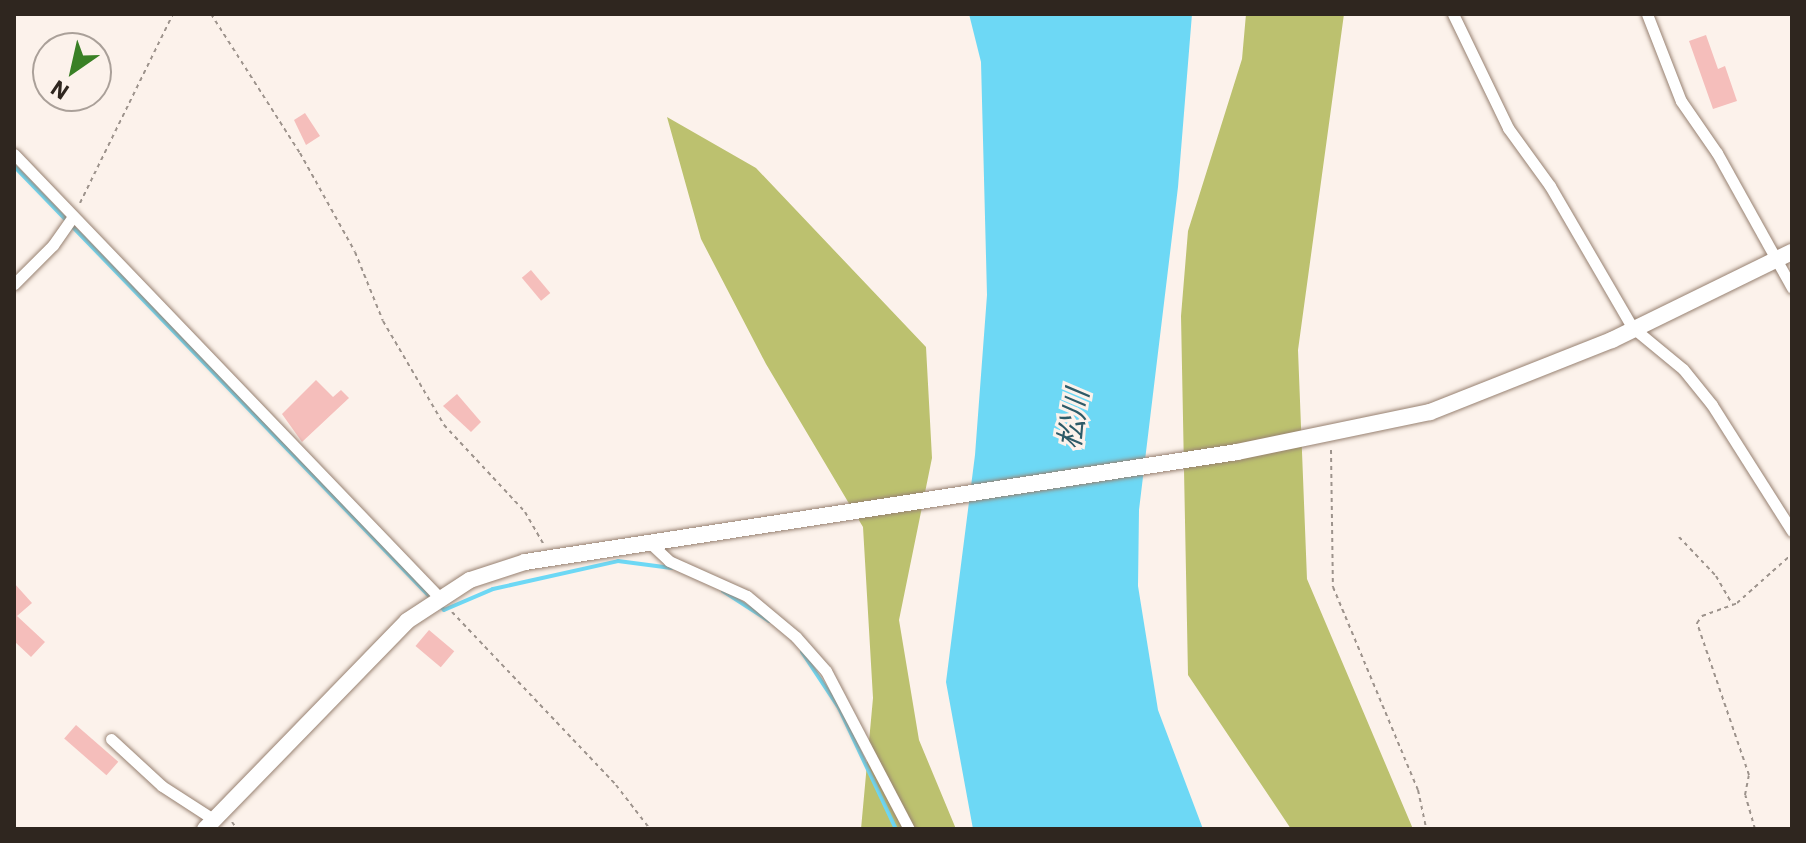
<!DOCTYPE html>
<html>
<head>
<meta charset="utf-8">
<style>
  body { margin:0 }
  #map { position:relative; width:1806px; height:843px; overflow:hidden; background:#fcf2eb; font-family:"IBM Plex Sans","Noto Sans JP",sans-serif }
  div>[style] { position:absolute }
  .forest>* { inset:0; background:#bcc16f }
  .water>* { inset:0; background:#6dd8f5 }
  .stream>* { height:4px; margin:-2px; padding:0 2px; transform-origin:2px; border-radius:2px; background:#6dd8f5 }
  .building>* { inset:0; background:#f5bebb; transform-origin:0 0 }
  .path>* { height:2px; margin-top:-1px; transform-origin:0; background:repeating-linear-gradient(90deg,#9d938c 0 4px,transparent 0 8px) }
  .roads { filter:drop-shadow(0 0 2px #978171) drop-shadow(0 0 2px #978171) }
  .street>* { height:11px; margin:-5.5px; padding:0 5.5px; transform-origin:5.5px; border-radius:5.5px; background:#fff }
  .secondary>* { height:16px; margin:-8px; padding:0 8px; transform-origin:8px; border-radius:8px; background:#fff }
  span { translate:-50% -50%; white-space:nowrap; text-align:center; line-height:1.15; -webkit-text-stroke:6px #fcf2eb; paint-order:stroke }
  .water-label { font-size:30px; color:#2d5b68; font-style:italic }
  .frame { position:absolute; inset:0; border:16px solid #2f261f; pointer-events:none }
  .north { position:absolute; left:32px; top:32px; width:80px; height:80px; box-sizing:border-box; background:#fcf2eb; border:2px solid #aaa099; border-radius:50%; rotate:214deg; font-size:22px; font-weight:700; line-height:32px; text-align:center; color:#2f261f }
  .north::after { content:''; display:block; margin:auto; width:28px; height:36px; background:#398025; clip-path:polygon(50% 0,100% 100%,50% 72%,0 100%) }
</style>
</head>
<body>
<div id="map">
  <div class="forest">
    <i style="clip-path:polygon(1246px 14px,1344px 14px,1298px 350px,1307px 579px,1413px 829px,1291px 829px,1188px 675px,1181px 316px,1188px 231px,1242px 59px)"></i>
    <i style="clip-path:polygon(667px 117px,756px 168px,926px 347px,932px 458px,899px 620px,919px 740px,956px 829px,861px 829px,873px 698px,863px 527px,766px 364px,701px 239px)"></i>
  </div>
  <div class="water">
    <i style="clip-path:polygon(969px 14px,1192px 14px,1178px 187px,1139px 510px,1138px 586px,1158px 710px,1203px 829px,973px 829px,946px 682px,975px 455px,987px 295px,981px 62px)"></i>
  </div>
  <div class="stream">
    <i style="left:14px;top:166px;width:602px;rotate:46.01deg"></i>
    <i style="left:723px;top:591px;width:55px;rotate:33.1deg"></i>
    <i style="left:439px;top:605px;width:7px;rotate:45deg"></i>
    <i style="left:444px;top:610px;width:53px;rotate:-23.2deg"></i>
    <i style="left:493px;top:589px;width:128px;rotate:-12.6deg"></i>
    <i style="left:618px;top:561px;width:54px;rotate:7.4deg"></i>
    <i style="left:802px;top:652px;width:67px;rotate:56.5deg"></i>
    <i style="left:839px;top:708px;width:134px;rotate:64.8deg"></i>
  </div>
  <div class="building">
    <i style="clip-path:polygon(1706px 35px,1718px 69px,1725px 66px,1737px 101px,1713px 109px,1689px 41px)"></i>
    <i style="clip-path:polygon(305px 113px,320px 136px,306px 145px,294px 120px)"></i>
    <i style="left:531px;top:270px;width:30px;height:12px;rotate:50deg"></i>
    <i style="clip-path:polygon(316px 380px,333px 397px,341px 390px,349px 398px,302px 442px,282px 414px)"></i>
    <i style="clip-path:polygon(457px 394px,481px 422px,471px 432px,443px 406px)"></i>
    <i style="clip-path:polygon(14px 583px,32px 603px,17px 616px,45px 642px,31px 657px,14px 641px)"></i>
    <i style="left:429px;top:630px;width:33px;height:21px;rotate:40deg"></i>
    <i style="left:76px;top:725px;width:56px;height:18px;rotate:41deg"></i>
  </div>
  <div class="path">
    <i style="left:211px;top:14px;width:165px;rotate:57.4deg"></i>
    <i style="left:300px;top:153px;width:113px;rotate:60.9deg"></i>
    <i style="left:355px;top:252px;width:74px;rotate:67.9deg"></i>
    <i style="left:383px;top:321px;width:121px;rotate:59.6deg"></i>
    <i style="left:444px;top:425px;width:119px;rotate:47deg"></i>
    <i style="left:525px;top:512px;width:38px;rotate:60deg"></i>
    <i style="left:80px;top:203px;width:211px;rotate:-63.8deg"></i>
    <i style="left:1331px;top:450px;width:137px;rotate:89.2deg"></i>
    <i style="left:1333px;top:587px;width:220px;rotate:67.3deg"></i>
    <i style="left:1418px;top:790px;width:40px;rotate:78deg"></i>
    <i style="left:1679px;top:537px;width:54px;rotate:46.5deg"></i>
    <i style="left:1716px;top:576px;width:32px;rotate:60deg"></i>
    <i style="left:452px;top:612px;width:238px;rotate:46.5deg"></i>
    <i style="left:616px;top:785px;width:56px;rotate:52.3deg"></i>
    <i style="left:232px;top:822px;width:9px;rotate:54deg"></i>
    <i style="left:1755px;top:829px;width:35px;rotate:-106deg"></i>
    <i style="left:1745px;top:795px;width:20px;rotate:-79deg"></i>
    <i style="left:1749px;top:775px;width:161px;rotate:-108.9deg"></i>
    <i style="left:1697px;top:623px;width:9px;rotate:-54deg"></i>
    <i style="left:1702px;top:616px;width:37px;rotate:-20deg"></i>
    <i style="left:1737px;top:603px;width:74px;rotate:-41.7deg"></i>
  </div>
  <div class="roads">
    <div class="street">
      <i style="left:1453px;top:14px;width:127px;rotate:64.2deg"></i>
      <i style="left:1508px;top:128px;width:72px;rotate:54.1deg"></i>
      <i style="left:1550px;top:186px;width:163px;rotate:59.8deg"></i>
      <i style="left:1632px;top:327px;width:66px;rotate:39.5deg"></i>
      <i style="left:1683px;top:369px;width:46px;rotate:51.1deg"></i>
      <i style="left:1712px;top:405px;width:149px;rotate:57.6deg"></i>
      <i style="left:1647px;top:14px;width:93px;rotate:68.7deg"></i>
      <i style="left:1681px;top:101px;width:63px;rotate:55.3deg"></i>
      <i style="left:1717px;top:153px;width:154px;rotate:60.9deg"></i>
      <i style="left:14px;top:154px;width:612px;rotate:46.19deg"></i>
      <i style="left:14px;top:284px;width:55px;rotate:-45deg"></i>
      <i style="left:53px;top:245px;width:35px;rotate:-55deg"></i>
      <i style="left:650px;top:543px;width:26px;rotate:43deg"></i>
      <i style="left:669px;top:561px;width:85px;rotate:24.2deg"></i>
      <i style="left:747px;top:596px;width:64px;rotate:39.9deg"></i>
      <i style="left:796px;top:637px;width:45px;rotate:48.6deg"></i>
      <i style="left:826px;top:671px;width:178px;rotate:62.3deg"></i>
      <i style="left:111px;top:739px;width:69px;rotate:42.7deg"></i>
      <i style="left:162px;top:786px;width:61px;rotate:32.9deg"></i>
    </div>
    <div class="secondary">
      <i style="left:205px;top:829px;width:290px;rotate:-45.8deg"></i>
      <i style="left:407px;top:621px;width:75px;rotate:-33.1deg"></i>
      <i style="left:470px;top:580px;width:58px;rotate:-18.1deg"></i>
      <i style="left:525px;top:562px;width:720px;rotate:-8.78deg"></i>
      <i style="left:1237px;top:452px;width:197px;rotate:-11.7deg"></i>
      <i style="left:1430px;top:412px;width:196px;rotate:-21.6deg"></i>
      <i style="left:1612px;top:340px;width:200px;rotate:-26.1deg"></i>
    </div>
  </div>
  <div class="water-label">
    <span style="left:1073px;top:419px;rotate:-81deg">松川</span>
  </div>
  <div class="frame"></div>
  <div class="north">N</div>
</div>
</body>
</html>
